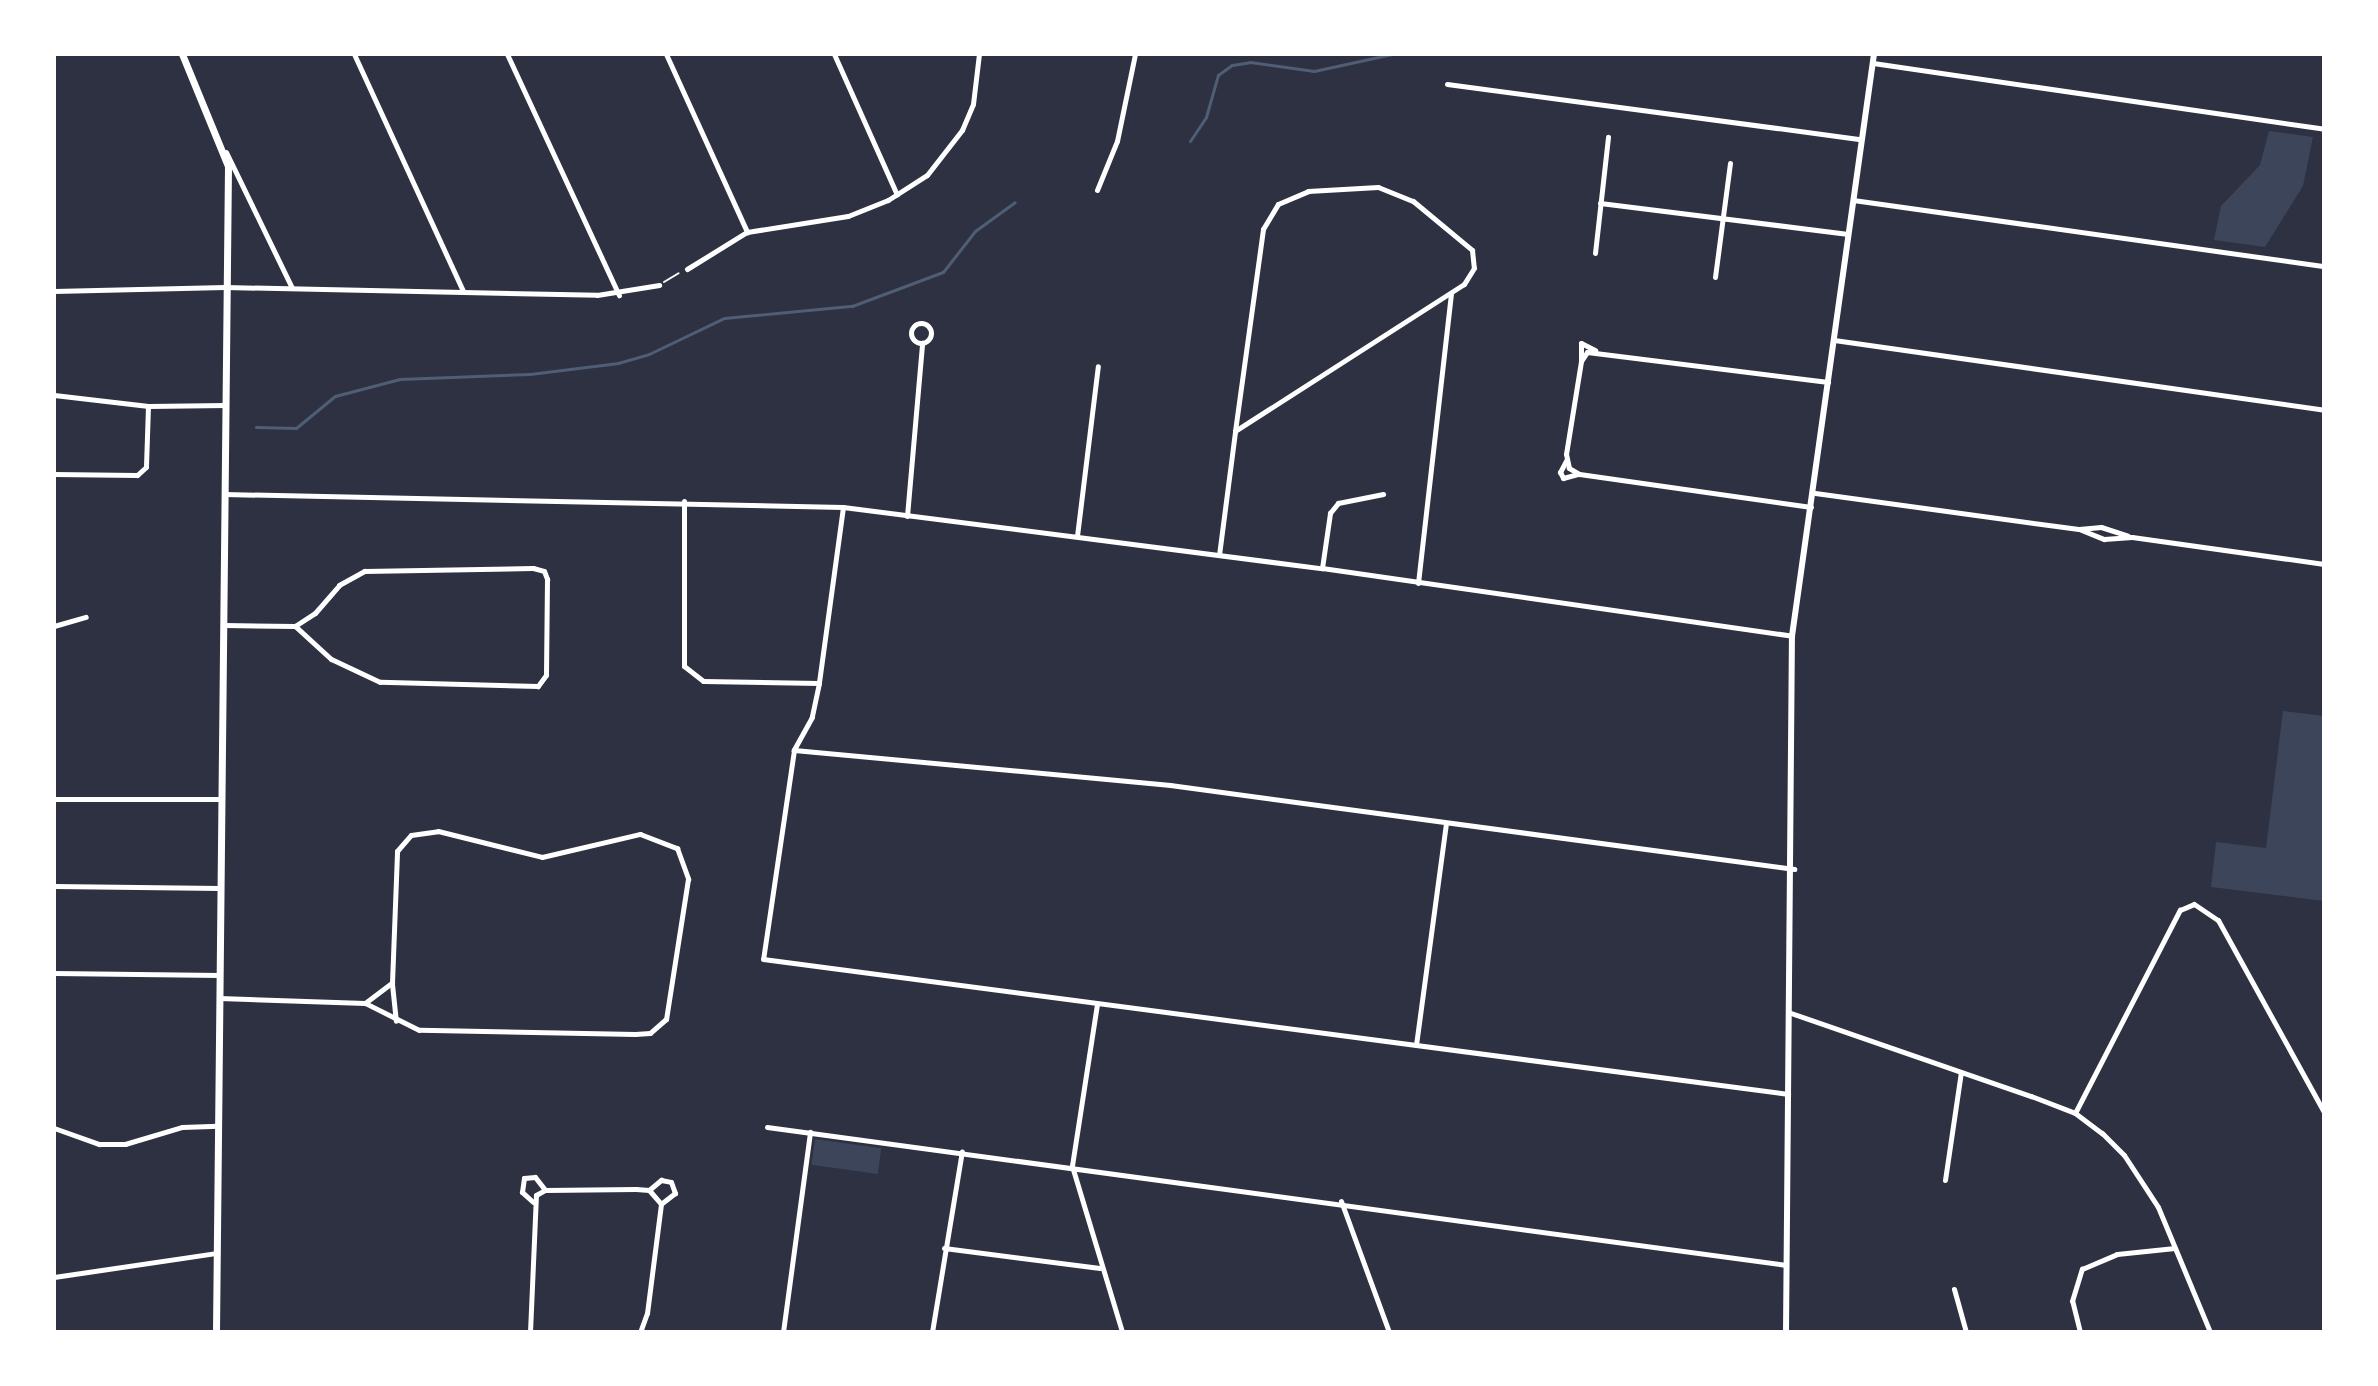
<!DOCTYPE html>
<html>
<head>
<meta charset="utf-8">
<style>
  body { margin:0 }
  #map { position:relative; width:2378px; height:1386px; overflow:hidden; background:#2d3142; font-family:Inter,sans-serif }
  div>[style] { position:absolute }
  .green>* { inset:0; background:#3c4559; transform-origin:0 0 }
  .stream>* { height:3px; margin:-1.5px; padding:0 1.5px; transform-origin:1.5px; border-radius:1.5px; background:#4f5d75 }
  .path>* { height:2px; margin:-1px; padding:0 1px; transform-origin:1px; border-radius:1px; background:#fff }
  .minor>* { height:5px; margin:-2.5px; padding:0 2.5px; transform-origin:2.5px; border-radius:2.5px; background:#fff }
  .minor>.ring { margin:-2.5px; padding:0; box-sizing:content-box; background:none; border:5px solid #fff; border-radius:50% }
  .tertiary>* { height:6px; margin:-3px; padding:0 3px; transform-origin:3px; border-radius:3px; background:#fff }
  .secondary>* { height:7px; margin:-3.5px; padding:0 3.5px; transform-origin:3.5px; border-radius:3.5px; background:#fff }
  span { translate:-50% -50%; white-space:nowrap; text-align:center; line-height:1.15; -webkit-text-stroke:7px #fff; paint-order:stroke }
  .frame { position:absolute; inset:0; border:56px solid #fff; pointer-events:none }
</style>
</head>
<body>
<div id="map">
  <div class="green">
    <i style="clip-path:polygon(2269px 131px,2313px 137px,2303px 186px,2265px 247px,2214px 240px,2221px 206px,2260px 165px)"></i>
    <i style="clip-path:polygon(2283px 711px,2324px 716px,2324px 901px,2211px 887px,2216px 842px,2266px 848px)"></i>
    <i style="left:815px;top:1139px;width:67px;height:26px;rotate:8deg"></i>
  </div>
  <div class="stream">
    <i style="left:1190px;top:141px;width:29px;rotate:-56deg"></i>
    <i style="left:1206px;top:117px;width:44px;rotate:-74.1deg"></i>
    <i style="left:1218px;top:75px;width:17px;rotate:-36deg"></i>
    <i style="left:1232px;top:65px;width:18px;rotate:-9deg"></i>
    <i style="left:1250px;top:62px;width:65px;rotate:8deg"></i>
    <i style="left:1314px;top:71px;width:80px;rotate:-12.3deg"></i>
    <i style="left:256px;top:427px;width:40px;rotate:1.4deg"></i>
    <i style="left:296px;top:428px;width:50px;rotate:-39.4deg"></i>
    <i style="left:335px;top:396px;width:67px;rotate:-14.7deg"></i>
    <i style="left:400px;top:379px;width:130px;rotate:-2.2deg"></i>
    <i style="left:530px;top:374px;width:89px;rotate:-7.1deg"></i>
    <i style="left:618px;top:363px;width:32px;rotate:-16deg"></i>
    <i style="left:649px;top:354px;width:83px;rotate:-25.6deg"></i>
    <i style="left:724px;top:318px;width:129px;rotate:-5.4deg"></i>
    <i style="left:852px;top:306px;width:97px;rotate:-20.5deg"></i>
    <i style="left:943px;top:272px;width:52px;rotate:-52deg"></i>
    <i style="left:975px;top:231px;width:49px;rotate:-35.9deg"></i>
  </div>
  <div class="path">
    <i style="left:664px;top:282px;width:17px;rotate:-31deg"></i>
  </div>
  <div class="minor">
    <i style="left:354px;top:54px;width:261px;rotate:65.3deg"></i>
    <i style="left:507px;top:54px;width:266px;rotate:65.1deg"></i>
    <i style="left:666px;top:54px;width:196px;rotate:65.5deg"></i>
    <i style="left:834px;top:54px;width:154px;rotate:65.9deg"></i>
    <i style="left:1873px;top:63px;width:456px;rotate:8.3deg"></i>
    <i style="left:1447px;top:84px;width:417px;rotate:7.6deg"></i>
    <i style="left:226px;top:152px;width:151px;rotate:64.1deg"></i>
    <i style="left:1097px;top:190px;width:53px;rotate:-67.8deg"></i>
    <i style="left:1117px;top:141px;width:89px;rotate:-78.3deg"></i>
    <i style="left:1853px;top:200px;width:476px;rotate:8deg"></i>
    <i style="left:1600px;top:203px;width:250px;rotate:7.1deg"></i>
    <i style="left:1595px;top:253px;width:117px;rotate:-83.6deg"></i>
    <i style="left:687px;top:269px;width:70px;rotate:-31.7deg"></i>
    <i style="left:747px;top:232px;width:102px;rotate:-9deg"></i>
    <i style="left:848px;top:216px;width:43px;rotate:-21.8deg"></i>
    <i style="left:888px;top:200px;width:46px;rotate:-32.7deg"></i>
    <i style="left:927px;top:175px;width:57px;rotate:-52.1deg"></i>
    <i style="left:962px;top:130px;width:28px;rotate:-67deg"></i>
    <i style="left:973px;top:104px;width:50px;rotate:-83.2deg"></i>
    <i style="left:1715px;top:277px;width:115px;rotate:-82.5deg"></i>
    <i style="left:54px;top:291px;width:171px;rotate:-1.3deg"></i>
    <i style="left:225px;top:287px;width:372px;rotate:1.2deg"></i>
    <i style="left:597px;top:295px;width:63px;rotate:-9.2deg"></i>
    <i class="ring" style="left:911px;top:323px;width:15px;height:15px"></i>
    <i style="left:1834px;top:340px;width:495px;rotate:8.1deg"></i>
    <i style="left:1581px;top:360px;width:17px;rotate:-90deg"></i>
    <i style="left:1581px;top:343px;width:16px;rotate:27deg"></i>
    <i style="left:54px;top:395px;width:95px;rotate:6.7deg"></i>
    <i style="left:148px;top:406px;width:61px;rotate:91.9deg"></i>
    <i style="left:146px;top:467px;width:12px;rotate:138deg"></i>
    <i style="left:137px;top:475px;width:83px;rotate:-179.3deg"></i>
    <i style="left:148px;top:406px;width:78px;rotate:-0.7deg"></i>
    <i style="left:1567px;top:459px;width:15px;rotate:118deg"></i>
    <i style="left:1560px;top:472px;width:7px;rotate:63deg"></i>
    <i style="left:1563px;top:478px;width:16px;rotate:-15deg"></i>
    <i style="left:1815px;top:493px;width:266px;rotate:7.8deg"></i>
    <i style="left:2079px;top:529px;width:27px;rotate:22deg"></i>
    <i style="left:2104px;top:539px;width:28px;rotate:-4deg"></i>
    <i style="left:2132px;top:537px;width:194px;rotate:8deg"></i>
    <i style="left:224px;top:494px;width:619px;rotate:1.2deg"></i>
    <i style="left:843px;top:507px;width:483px;rotate:7.3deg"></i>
    <i style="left:1322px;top:568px;width:475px;rotate:8.2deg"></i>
    <i style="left:684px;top:501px;width:165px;rotate:90deg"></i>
    <i style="left:684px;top:666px;width:24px;rotate:38deg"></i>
    <i style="left:703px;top:681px;width:116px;rotate:1deg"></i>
    <i style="left:843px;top:507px;width:178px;rotate:97.8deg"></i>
    <i style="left:819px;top:683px;width:35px;rotate:102deg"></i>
    <i style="left:812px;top:717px;width:38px;rotate:119deg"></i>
    <i style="left:794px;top:750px;width:211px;rotate:98.4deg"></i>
    <i style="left:763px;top:959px;width:1034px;rotate:7.5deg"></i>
    <i style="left:1811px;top:507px;width:234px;rotate:-171.9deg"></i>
    <i style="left:1579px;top:474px;width:12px;rotate:-149deg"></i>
    <i style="left:1569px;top:468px;width:14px;rotate:-102deg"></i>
    <i style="left:1566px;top:454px;width:94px;rotate:-80.8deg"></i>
    <i style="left:1581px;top:361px;width:11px;rotate:-56deg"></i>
    <i style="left:1587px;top:352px;width:243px;rotate:7.1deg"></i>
    <i style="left:907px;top:516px;width:174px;rotate:-85deg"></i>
    <i style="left:2079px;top:529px;width:22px;rotate:-5deg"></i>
    <i style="left:2101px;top:527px;width:28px;rotate:18deg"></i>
    <i style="left:1077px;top:536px;width:171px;rotate:-83deg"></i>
    <i style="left:1219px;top:555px;width:125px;rotate:-82.6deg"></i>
    <i style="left:1235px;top:431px;width:204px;rotate:-82.1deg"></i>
    <i style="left:1263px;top:229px;width:29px;rotate:-59deg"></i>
    <i style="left:1278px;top:204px;width:33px;rotate:-23deg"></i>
    <i style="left:1308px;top:191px;width:70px;rotate:-3.3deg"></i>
    <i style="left:1378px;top:187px;width:38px;rotate:22deg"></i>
    <i style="left:1413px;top:201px;width:77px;rotate:39.7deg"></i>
    <i style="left:1472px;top:250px;width:18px;rotate:84deg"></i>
    <i style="left:1474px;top:268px;width:19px;rotate:122deg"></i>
    <i style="left:1464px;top:284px;width:272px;rotate:147.3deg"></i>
    <i style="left:533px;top:568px;width:11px;rotate:15deg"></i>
    <i style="left:544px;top:571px;width:9px;rotate:69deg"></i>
    <i style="left:547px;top:579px;width:96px;rotate:90.6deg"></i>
    <i style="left:546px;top:675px;width:14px;rotate:126deg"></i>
    <i style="left:538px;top:686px;width:158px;rotate:-178.5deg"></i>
    <i style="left:380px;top:682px;width:54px;rotate:-154.9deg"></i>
    <i style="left:331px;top:659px;width:49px;rotate:-137.5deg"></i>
    <i style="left:295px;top:626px;width:24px;rotate:-33deg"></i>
    <i style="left:315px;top:613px;width:37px;rotate:-49deg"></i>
    <i style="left:339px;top:585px;width:29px;rotate:-29deg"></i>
    <i style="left:364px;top:571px;width:169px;rotate:-1deg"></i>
    <i style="left:1322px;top:568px;width:56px;rotate:-81.7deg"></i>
    <i style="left:1330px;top:513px;width:13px;rotate:-51deg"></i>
    <i style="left:1338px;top:503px;width:46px;rotate:-11.3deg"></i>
    <i style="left:1418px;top:583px;width:291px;rotate:-83.5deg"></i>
    <i style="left:224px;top:625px;width:71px;rotate:0.8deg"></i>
    <i style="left:54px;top:626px;width:33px;rotate:-16deg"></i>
    <i style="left:794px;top:750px;width:378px;rotate:5.3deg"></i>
    <i style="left:1170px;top:785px;width:630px;rotate:7.67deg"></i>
    <i style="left:54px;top:799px;width:167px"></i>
    <i style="left:438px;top:831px;width:107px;rotate:14deg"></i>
    <i style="left:542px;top:857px;width:101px;rotate:-13.2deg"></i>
    <i style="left:640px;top:834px;width:40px;rotate:21deg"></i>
    <i style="left:677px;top:848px;width:33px;rotate:70deg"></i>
    <i style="left:688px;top:879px;width:142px;rotate:98.9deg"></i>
    <i style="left:666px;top:1019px;width:21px;rotate:139deg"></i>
    <i style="left:650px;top:1033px;width:15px;rotate:176deg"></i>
    <i style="left:635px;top:1034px;width:216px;rotate:-178.9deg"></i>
    <i style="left:419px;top:1030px;width:60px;rotate:-153.4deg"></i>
    <i style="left:365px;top:1003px;width:34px;rotate:-37deg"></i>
    <i style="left:392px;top:983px;width:132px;rotate:-87.8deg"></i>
    <i style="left:397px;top:851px;width:21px;rotate:-49deg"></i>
    <i style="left:411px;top:835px;width:27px;rotate:-8deg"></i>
    <i style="left:54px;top:886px;width:166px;rotate:0.7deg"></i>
    <i style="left:54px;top:973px;width:166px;rotate:0.7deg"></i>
    <i style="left:392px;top:984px;width:37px;rotate:84deg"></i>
    <i style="left:219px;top:998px;width:146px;rotate:2deg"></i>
    <i style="left:1097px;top:1004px;width:164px;rotate:98.8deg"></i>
    <i style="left:1072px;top:1166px;width:173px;rotate:73.2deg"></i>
    <i style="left:1788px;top:1012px;width:257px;rotate:19.1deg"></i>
    <i style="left:2031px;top:1096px;width:47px;rotate:21.1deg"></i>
    <i style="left:2075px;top:1113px;width:34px;rotate:37deg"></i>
    <i style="left:2102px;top:1133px;width:31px;rotate:45deg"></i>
    <i style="left:2124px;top:1155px;width:62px;rotate:56.8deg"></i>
    <i style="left:2158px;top:1207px;width:135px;rotate:67.4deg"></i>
    <i style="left:1416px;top:1045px;width:223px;rotate:-82.3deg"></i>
    <i style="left:2075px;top:1113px;width:229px;rotate:-62.7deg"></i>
    <i style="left:2180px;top:910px;width:15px;rotate:-23deg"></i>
    <i style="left:2194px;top:904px;width:29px;rotate:34deg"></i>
    <i style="left:2218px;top:920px;width:219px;rotate:61.1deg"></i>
    <i style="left:767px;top:1127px;width:1028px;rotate:7.71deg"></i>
    <i style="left:54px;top:1128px;width:48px;rotate:19.6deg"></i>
    <i style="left:99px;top:1144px;width:26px"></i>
    <i style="left:125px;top:1144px;width:59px;rotate:-16.6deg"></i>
    <i style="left:182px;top:1127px;width:36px;rotate:-2deg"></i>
    <i style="left:1945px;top:1180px;width:109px;rotate:-81.6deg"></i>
    <i style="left:649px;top:1190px;width:16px;rotate:-40deg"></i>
    <i style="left:661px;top:1180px;width:10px;rotate:11deg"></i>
    <i style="left:671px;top:1182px;width:12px;rotate:70deg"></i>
    <i style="left:675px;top:1193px;width:18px;rotate:142deg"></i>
    <i style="left:1341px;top:1201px;width:140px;rotate:69.9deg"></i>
    <i style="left:533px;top:1202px;width:15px;rotate:-138deg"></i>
    <i style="left:522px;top:1192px;width:14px;rotate:-82deg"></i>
    <i style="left:524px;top:1178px;width:11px;rotate:-5deg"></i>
    <i style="left:535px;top:1177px;width:16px;rotate:52deg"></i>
    <i style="left:944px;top:1248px;width:157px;rotate:7.3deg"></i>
    <i style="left:54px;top:1277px;width:165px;rotate:-8.4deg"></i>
    <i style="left:1954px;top:1289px;width:45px;rotate:74.4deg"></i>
    <i style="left:530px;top:1332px;width:137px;rotate:-87.5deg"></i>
    <i style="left:536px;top:1195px;width:10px;rotate:-29deg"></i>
    <i style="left:545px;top:1190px;width:91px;rotate:-0.6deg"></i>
    <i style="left:636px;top:1189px;width:13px;rotate:4deg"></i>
    <i style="left:649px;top:1190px;width:18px;rotate:49deg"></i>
    <i style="left:661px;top:1204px;width:110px;rotate:97.3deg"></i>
    <i style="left:647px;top:1313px;width:20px;rotate:110deg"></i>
    <i style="left:783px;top:1332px;width:202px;rotate:-82.3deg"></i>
    <i style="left:932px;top:1332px;width:183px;rotate:-80.6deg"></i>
    <i style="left:2080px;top:1332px;width:32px;rotate:-104deg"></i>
    <i style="left:2072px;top:1301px;width:34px;rotate:-73deg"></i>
    <i style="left:2082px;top:1269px;width:38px;rotate:-23deg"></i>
    <i style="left:2117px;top:1254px;width:58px;rotate:-5.9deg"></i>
  </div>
  <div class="tertiary">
    <i style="left:1786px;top:1332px;width:696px;rotate:-89.51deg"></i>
    <i style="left:1792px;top:636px;width:588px;rotate:-81.98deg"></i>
  </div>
  <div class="secondary">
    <i style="left:182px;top:54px;width:121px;rotate:67.7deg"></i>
    <i style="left:228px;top:166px;width:1166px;rotate:90.59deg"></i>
  </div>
  <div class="frame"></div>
</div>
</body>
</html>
